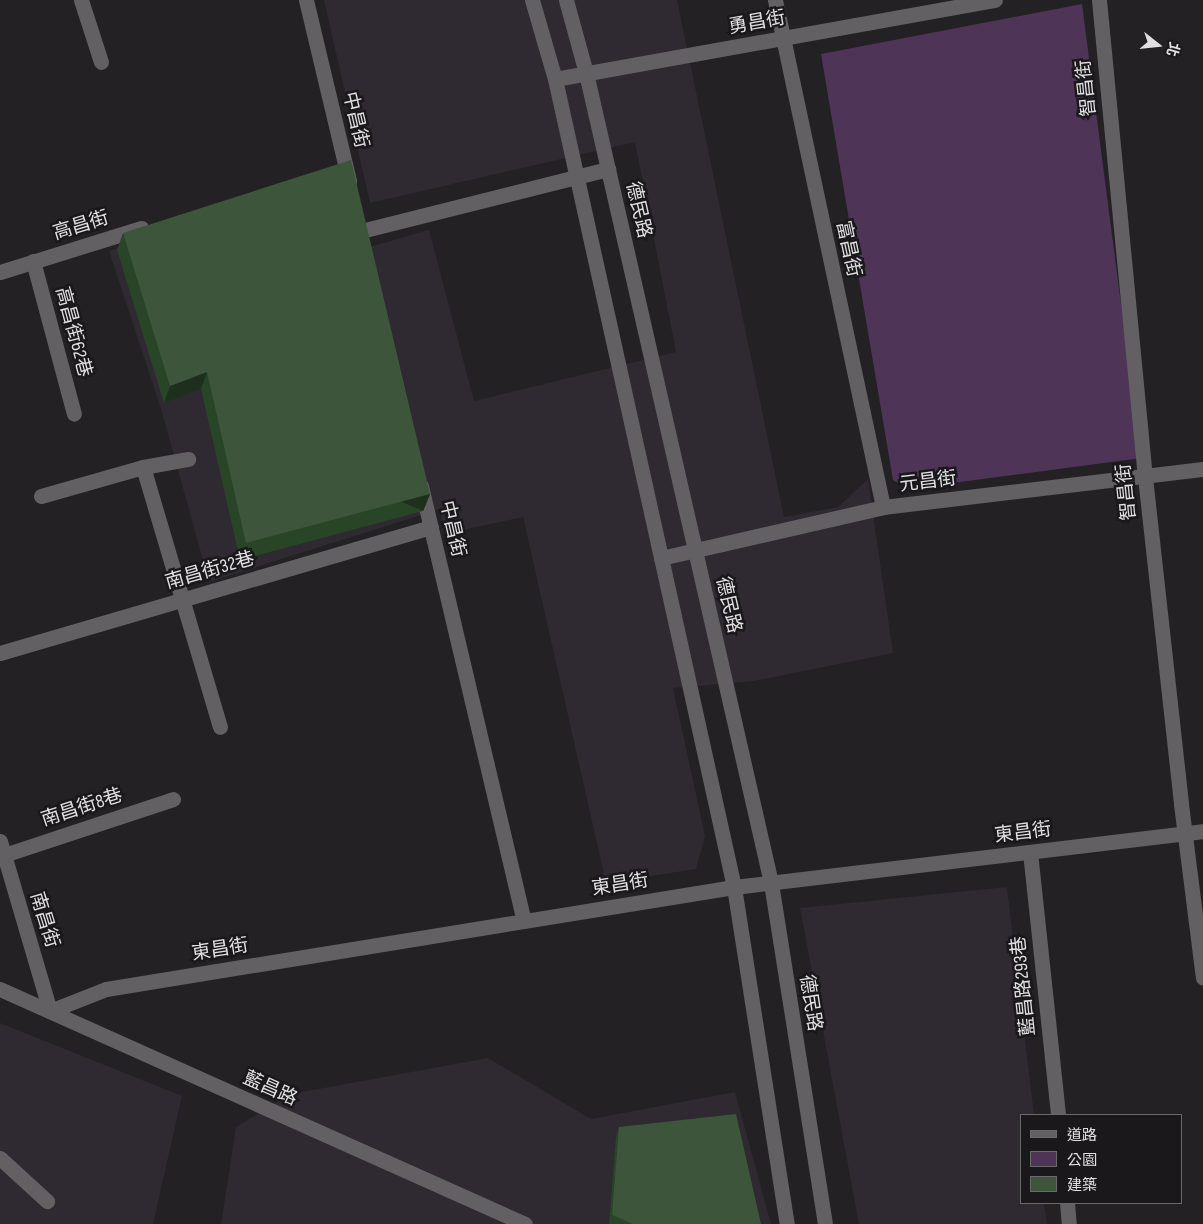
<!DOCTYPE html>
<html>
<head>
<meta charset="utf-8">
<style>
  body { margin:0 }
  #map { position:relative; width:1203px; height:1224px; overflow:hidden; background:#232124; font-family:"Sofia Sans Condensed","Noto Sans TC",sans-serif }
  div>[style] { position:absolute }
  .built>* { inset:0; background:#2f2931 }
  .green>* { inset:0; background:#4e3456 }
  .minor>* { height:15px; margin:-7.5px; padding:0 7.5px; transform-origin:7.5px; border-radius:7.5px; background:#626063 }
  .wall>* { inset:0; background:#284527 }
  .shaded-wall>* { inset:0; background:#1e2f1d; transform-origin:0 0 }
  .building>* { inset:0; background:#3c553b }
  span { translate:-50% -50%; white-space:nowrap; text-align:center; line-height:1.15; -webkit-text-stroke:5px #1a181b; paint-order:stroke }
  .street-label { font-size:19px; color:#e0dfe1 }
  .legend { position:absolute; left:1020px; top:1114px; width:162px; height:90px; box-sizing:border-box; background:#1a181b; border:1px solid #69686a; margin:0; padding:6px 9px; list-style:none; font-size:15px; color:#e0dfe1 }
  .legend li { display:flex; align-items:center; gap:10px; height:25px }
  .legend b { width:25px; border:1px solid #69686a }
  .north { position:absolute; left:1133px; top:20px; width:50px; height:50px; -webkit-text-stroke:4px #1a181b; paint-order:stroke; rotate:106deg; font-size:14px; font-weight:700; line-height:20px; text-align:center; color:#e0dfe1 }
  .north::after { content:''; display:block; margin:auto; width:18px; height:22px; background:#e0dfe1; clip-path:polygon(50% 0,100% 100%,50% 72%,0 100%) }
</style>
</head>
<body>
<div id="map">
  <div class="built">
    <i style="clip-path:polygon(324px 0,677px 0,784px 517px,838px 507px,868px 479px,893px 653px,754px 681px,673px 688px,705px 836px,696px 869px,606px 883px,523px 517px,444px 534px,440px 509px,209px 582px,162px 412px,109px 251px,337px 172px,355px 251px,429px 230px,474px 401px,676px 352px,635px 142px,370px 203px)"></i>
    <i style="clip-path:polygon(1007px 887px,1034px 1115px,1022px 1115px,1022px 1203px,1044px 1203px,1047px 1224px,859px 1224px,800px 908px)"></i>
    <i style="clip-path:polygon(0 1023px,182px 1096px,153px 1224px,0 1224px)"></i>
    <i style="clip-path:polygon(488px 1058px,591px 1119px,735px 1092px,771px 1224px,221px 1224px,236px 1127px,291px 1094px)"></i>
  </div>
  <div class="green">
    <i style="clip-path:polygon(1082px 4px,1141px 458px,908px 489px,893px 480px,821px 54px)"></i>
  </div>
  <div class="minor">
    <i style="left:81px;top:0;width:65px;rotate:72.1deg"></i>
    <i style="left:306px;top:0;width:186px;rotate:76.6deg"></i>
    <i style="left:532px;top:0;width:82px;rotate:73.8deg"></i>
    <i style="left:555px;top:79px;width:828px;rotate:77.51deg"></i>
    <i style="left:734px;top:887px;width:341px;rotate:81.1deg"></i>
    <i style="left:566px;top:0;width:76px;rotate:74.7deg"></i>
    <i style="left:586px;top:73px;width:831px;rotate:77.13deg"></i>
    <i style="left:771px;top:883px;width:345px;rotate:81deg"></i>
    <i style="left:775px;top:0;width:518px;rotate:77.97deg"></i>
    <i style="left:1099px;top:0;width:479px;rotate:84.5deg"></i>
    <i style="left:1145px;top:477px;width:329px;rotate:83.7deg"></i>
    <i style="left:1181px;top:804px;width:175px;rotate:82.8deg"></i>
    <i style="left:555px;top:79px;width:447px;rotate:-10.2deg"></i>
    <i style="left:361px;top:231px;width:255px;rotate:-14.1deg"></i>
    <i style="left:33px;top:261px;width:158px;rotate:75deg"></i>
    <i style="left:0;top:272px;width:148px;rotate:-17.3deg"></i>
    <i style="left:143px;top:467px;width:271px;rotate:73.5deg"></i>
    <i style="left:421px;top:486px;width:447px;rotate:76.7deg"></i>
    <i style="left:41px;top:496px;width:106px;rotate:-15.9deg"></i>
    <i style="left:143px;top:467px;width:46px;rotate:-10.1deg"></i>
    <i style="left:661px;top:558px;width:228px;rotate:-12.9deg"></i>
    <i style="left:883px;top:507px;width:322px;rotate:-6.8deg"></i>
    <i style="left:0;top:653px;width:449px;rotate:-16.3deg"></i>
    <i style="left:0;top:841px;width:177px;rotate:73.6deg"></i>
    <i style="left:1030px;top:852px;width:264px;rotate:83.9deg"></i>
    <i style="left:4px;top:855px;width:178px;rotate:-18.3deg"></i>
    <i style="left:0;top:989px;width:575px;rotate:24.11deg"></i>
    <i style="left:50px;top:1011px;width:60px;rotate:-21.4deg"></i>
    <i style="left:106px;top:989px;width:636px;rotate:-9.23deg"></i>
    <i style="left:734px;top:887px;width:472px;rotate:-6.8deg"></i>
    <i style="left:0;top:1158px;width:64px;rotate:42.5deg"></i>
    <i style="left:1067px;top:1203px;width:21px;rotate:85deg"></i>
  </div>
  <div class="wall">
    <i style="clip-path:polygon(123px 233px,430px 494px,423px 511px,240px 560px,201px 389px,164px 403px,117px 250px)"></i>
    <i style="clip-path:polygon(619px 1127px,761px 1224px,609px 1224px,616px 1136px)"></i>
  </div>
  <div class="shaded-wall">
    <i style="clip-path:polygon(207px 372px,201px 389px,164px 403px,170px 386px)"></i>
    <i style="left:430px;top:494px;width:18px;height:190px;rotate:112deg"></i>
  </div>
  <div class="building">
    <i style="clip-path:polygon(351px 160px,430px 494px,246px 543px,207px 372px,170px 386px,123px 233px)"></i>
    <i style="clip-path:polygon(736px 1114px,761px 1224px,633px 1224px,612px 1215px,619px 1127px)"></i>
  </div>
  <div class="street-label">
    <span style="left:757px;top:23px;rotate:-10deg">勇昌街</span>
    <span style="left:1087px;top:88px;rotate:-96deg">智昌街</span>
    <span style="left:355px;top:120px;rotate:77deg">中昌街</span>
    <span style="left:638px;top:210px;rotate:77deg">德民路</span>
    <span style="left:81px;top:226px;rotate:-17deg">高昌街</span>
    <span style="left:848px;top:249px;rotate:78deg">富昌街</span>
    <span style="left:73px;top:332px;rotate:75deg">高昌街62巷</span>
    <span style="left:928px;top:482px;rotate:-7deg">元昌街</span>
    <span style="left:1127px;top:492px;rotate:-96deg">智昌街</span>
    <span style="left:452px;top:529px;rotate:77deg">中昌街</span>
    <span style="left:210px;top:571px;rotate:-16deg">南昌街32巷</span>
    <span style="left:728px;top:605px;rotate:77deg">德民路</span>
    <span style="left:82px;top:808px;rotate:-18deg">南昌街8巷</span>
    <span style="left:1023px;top:833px;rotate:-7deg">東昌街</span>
    <span style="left:620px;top:885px;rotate:-9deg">東昌街</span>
    <span style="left:44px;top:920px;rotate:73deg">南昌街</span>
    <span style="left:220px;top:950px;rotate:-9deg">東昌街</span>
    <span style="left:1024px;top:986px;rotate:-96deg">藍昌路293巷</span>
    <span style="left:810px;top:1003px;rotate:81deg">德民路</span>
    <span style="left:270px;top:1089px;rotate:24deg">藍昌路</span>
  </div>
  <ul class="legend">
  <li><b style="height:6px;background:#626063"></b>道路</li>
  <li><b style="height:14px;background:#4e3456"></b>公園</li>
  <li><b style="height:14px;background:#3c553b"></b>建築</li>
  </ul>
  <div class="north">北</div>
</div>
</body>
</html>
